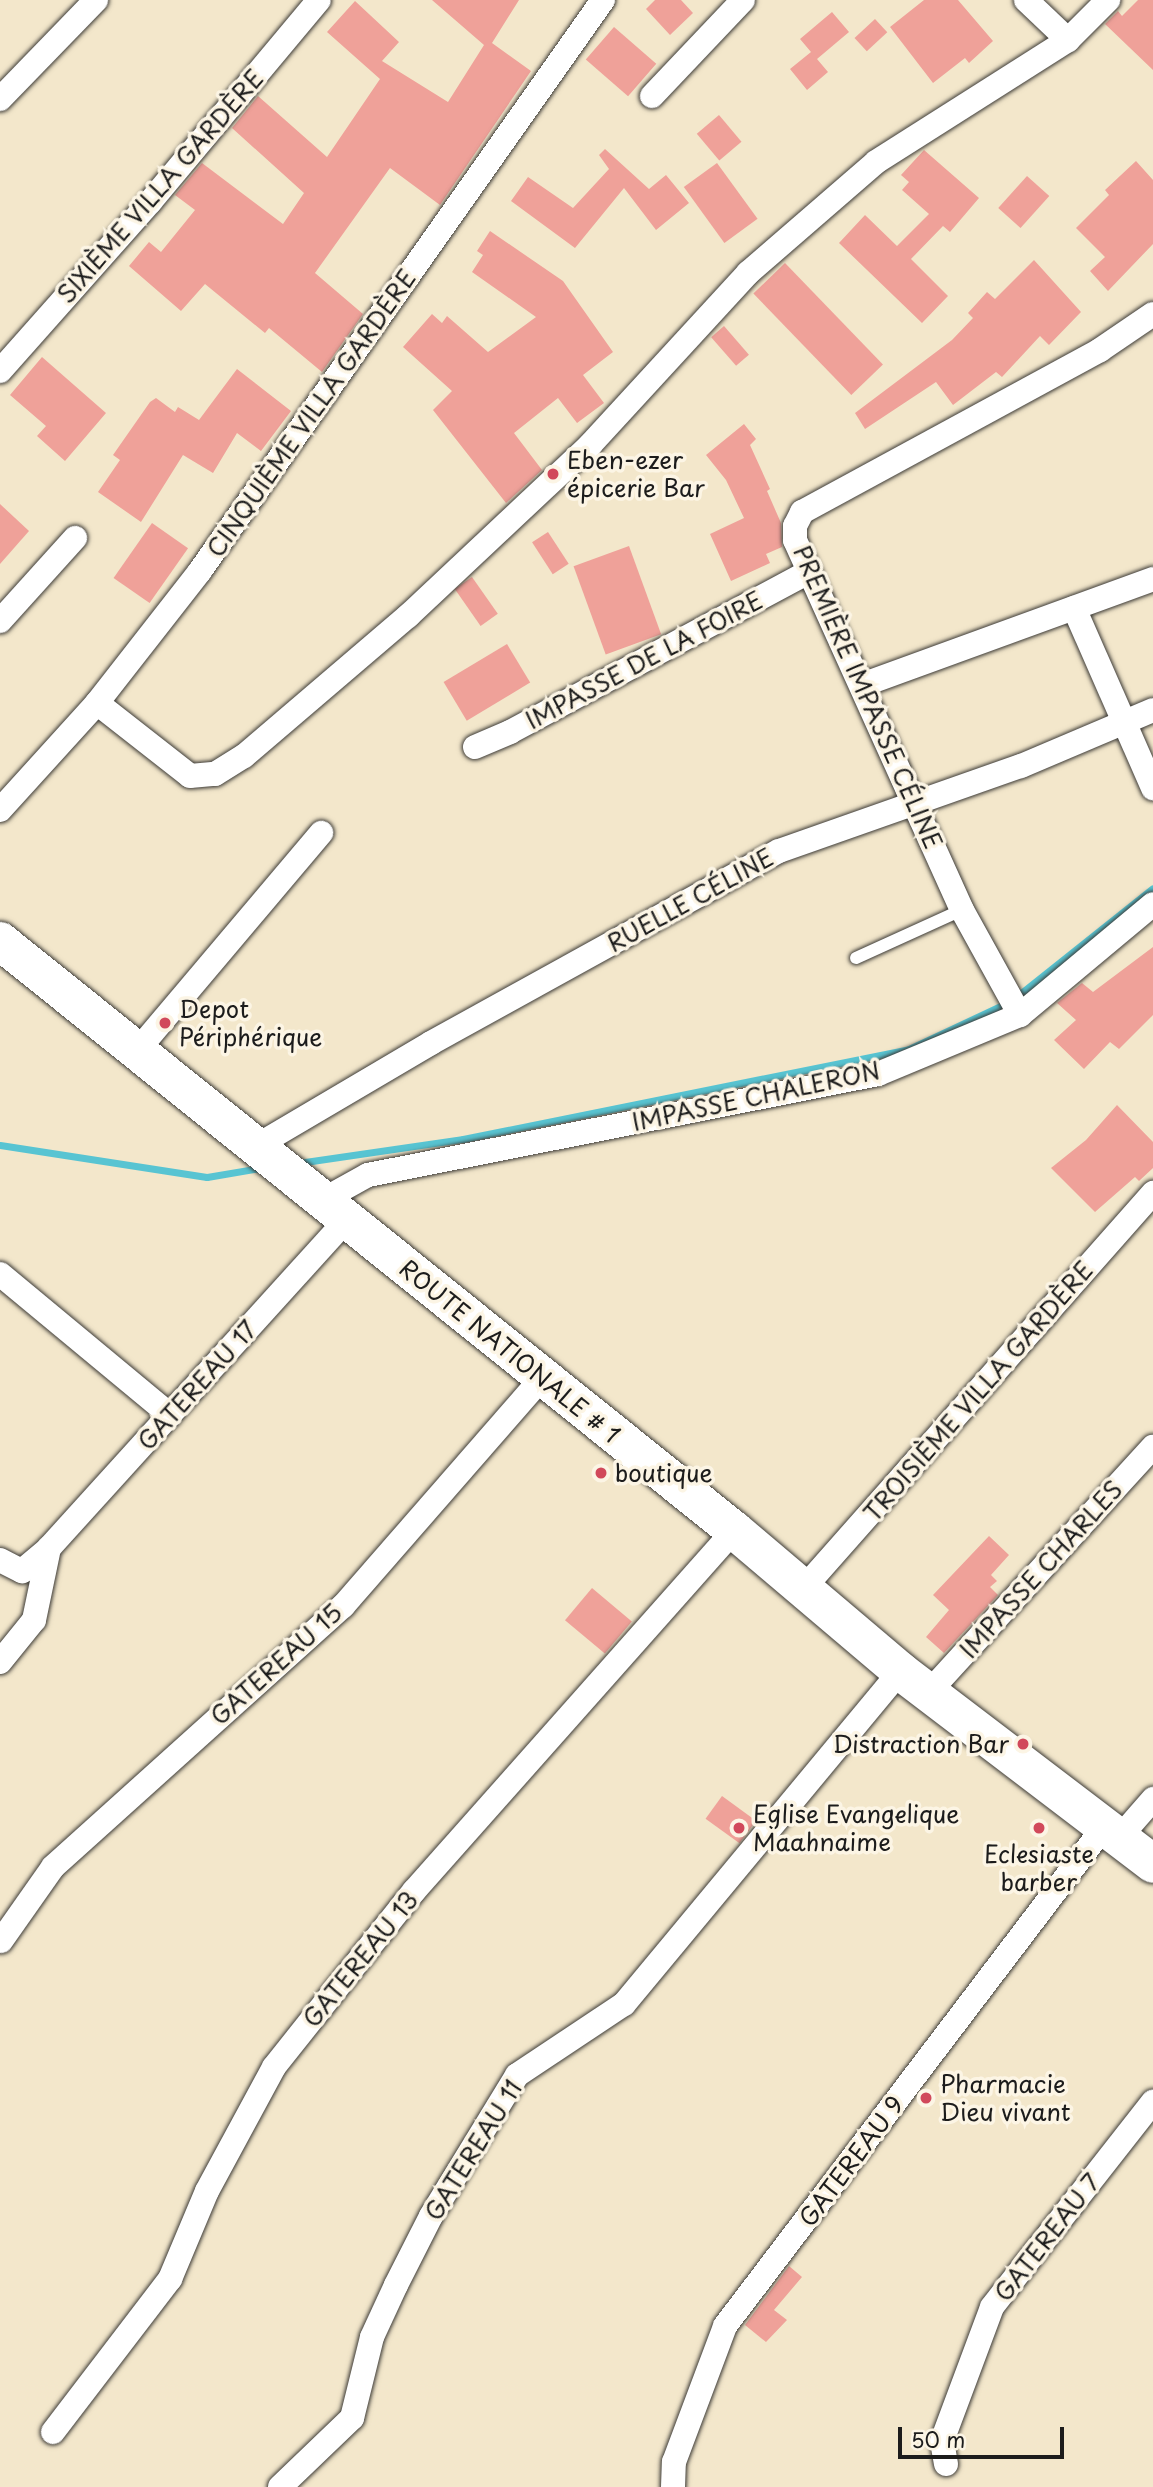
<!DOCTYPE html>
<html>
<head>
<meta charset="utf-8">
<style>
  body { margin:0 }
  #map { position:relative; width:1153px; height:2487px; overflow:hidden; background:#f3e7cb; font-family:"Playpen Sans",sans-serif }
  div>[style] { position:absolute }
  .stream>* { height:7px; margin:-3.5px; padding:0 3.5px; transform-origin:3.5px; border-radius:3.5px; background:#58c4d2 }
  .building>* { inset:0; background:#efa199; transform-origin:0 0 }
  .roads { filter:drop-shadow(0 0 2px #3c3a36) drop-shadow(0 0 2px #3c3a36) }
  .lane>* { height:12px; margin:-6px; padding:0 6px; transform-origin:6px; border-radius:6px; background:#fff }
  .street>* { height:24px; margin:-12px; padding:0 12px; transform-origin:12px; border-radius:12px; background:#fff }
  .primary>* { height:38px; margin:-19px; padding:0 19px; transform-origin:19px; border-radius:19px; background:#fff }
  .dots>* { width:19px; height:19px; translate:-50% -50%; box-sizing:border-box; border:4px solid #fcf5e5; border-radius:50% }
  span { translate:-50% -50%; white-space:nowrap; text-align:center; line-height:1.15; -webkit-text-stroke:7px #fcf5e5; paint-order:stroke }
  .street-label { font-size:24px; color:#1c1c1c }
  .poi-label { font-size:24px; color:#1c1c1c }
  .left { translate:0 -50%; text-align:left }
  .right { translate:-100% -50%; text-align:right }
  .scale { position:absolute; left:898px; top:2427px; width:166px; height:32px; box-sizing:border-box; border:4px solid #1c1c1c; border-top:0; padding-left:9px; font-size:21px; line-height:24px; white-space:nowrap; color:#1c1c1c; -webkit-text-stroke:5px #fcf5e5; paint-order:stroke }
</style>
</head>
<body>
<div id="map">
  <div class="stream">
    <i style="left:0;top:1145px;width:209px;rotate:8.8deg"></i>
    <i style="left:207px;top:1177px;width:54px;rotate:-9.6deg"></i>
    <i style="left:305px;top:1162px;width:160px;rotate:-8.3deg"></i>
    <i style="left:463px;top:1139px;width:455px;rotate:-11.4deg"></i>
    <i style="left:909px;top:1049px;width:113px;rotate:-25.2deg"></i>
    <i style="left:1011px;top:1001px;width:181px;rotate:-38.5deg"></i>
  </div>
  <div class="building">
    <i style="clip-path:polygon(432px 0,519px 0,492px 43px,531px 71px,440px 205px,390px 168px,315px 273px,363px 314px,322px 372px,269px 328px,265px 333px,205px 284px,181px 311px,129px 266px,149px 242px,161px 252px,195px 210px,175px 195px,202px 163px,283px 224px,304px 193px,232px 128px,258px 96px,327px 157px,380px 79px,327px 32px,355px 1px,399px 42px,382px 61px,448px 102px,484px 45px)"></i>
    <i style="clip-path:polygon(655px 0,681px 0,693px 13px,670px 35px,646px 9px)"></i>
    <i style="clip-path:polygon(924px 0,958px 0,993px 41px,969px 63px,965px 58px,933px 83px,890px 27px)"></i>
    <i style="clip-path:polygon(1138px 0,1153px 0,1153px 70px,1105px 24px,1118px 11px,1122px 16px)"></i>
    <i style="clip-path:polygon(832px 12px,849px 32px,817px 59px,828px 72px,807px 90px,790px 69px,811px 52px,800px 39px)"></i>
    <i style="left:875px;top:19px;width:18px;height:28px;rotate:47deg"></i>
    <i style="left:614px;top:27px;width:56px;height:43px;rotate:41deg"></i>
    <i style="left:719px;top:115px;width:35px;height:29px;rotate:50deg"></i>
    <i style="clip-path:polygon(605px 149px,649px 189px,666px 175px,689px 203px,656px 230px,624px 188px,575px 248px,511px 201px,528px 177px,573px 208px,609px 169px,599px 155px)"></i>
    <i style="clip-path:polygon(924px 150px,979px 198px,950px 232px,943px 226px,911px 259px,948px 296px,922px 323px,839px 243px,865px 215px,897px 246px,929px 214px,902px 190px,909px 182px,901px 175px)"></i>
    <i style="clip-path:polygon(1136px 161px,1153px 180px,1153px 244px,1108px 291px,1090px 271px,1105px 257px,1076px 228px,1109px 195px,1105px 190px)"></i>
    <i style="left:717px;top:163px;width:69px;height:41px;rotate:54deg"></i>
    <i style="left:1027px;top:176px;width:30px;height:43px;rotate:42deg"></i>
    <i style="clip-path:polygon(490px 231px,563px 281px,613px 352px,583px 375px,604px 403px,577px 423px,558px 398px,514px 433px,542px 470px,506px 503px,433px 410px,452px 391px,403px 347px,432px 314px,442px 323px,447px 316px,488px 352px,536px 317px,472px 272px,483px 255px,477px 251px)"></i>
    <i style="clip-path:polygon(1034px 260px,1081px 312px,1049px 345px,1040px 336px,1002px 377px,996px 372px,953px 405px,936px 382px,865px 429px,855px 413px,952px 340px,973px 318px,968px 313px,987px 292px,995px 299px)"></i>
    <i style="left:785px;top:263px;width:141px;height:44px;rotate:46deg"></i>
    <i style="left:724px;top:326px;width:38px;height:17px;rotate:49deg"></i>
    <i style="clip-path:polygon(42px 357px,106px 413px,65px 461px,37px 436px,46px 426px,10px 395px)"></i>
    <i style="clip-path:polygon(237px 369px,291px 411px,261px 451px,237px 433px,213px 473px,183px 455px,141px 522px,98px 492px,120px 460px,113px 455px,150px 402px,156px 398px,175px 412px,178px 407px,199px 420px)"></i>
    <i style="clip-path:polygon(744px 424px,756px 439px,750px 445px,770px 489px,767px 491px,781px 523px,782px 547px,766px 554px,770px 563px,731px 581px,710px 534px,744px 518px,726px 480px,706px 455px)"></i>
    <i style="clip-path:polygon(0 504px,29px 531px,0 564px)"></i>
    <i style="left:152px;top:523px;width:44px;height:67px;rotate:35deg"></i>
    <i style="left:548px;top:532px;width:38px;height:19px;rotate:57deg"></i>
    <i style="left:629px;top:546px;width:94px;height:59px;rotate:70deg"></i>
    <i style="left:472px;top:577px;width:45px;height:21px;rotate:55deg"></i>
    <i style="left:507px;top:644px;width:45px;height:74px;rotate:59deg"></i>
    <i style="clip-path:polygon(1153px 947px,1153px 1015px,1119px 1049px,1110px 1042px,1084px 1069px,1054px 1040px,1076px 1020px,1057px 1003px,1082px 983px,1093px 992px)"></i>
    <i style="clip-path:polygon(1117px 1105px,1153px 1142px,1153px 1168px,1139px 1181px,1135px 1177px,1095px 1212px,1051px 1168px,1086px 1140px)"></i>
    <i style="clip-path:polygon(989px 1536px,1009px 1555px,991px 1575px,997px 1581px,990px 1587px,998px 1595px,944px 1653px,926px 1637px,949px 1610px,933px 1595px)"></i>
    <i style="left:592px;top:1588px;width:52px;height:42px;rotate:40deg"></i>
    <i style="left:722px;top:1796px;width:42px;height:28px;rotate:36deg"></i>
    <i style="clip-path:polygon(789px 2266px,802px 2277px,774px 2310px,787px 2320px,766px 2342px,745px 2325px)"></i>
  </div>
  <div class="roads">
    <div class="lane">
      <i style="left:856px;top:958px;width:116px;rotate:-24.4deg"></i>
    </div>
    <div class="street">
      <i style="left:1026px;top:0;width:58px;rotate:43.6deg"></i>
      <i style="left:652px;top:96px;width:132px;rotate:-46.5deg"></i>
      <i style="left:0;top:99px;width:138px;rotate:-45.9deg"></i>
      <i style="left:0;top:371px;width:226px;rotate:-48.4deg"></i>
      <i style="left:150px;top:202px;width:263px;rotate:-50.1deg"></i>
      <i style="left:1074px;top:608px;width:197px;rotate:66.3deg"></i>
      <i style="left:0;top:621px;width:112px;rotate:-47.9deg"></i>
      <i style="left:862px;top:685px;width:310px;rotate:-20deg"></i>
      <i style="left:97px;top:703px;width:118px;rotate:38.1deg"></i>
      <i style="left:190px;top:776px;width:25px;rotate:-5deg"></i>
      <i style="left:215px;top:774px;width:34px;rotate:-32deg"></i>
      <i style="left:244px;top:756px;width:216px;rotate:-40.5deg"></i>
      <i style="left:408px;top:616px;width:250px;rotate:-43.2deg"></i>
      <i style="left:590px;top:445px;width:234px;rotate:-47.4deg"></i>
      <i style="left:748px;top:273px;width:169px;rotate:-40.9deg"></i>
      <i style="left:876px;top:162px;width:227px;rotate:-32.4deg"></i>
      <i style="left:1068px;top:40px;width:57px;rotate:-45deg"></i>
      <i style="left:475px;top:747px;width:38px;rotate:-23deg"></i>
      <i style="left:510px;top:732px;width:340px;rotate:-28.2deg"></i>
      <i style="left:0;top:810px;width:144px;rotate:-47.8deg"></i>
      <i style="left:97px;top:703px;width:167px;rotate:-52deg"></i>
      <i style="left:200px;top:571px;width:699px;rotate:-54.79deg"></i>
      <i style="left:1020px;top:1015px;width:120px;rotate:-118.9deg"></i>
      <i style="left:962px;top:910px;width:406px;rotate:-114.3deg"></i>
      <i style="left:795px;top:540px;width:14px;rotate:-90deg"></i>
      <i style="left:795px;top:526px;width:16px;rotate:-63deg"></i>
      <i style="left:802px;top:512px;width:339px;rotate:-28.5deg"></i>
      <i style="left:1100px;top:350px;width:64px;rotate:-34.2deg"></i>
      <i style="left:136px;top:1052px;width:287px;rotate:-49.8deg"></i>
      <i style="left:253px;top:1148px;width:207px;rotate:-30.5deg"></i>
      <i style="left:431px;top:1043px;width:397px;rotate:-28.9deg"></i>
      <i style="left:779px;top:851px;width:256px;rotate:-19.4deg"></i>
      <i style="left:1021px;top:766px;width:143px;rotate:-23deg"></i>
      <i style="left:321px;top:1201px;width:54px;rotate:-29deg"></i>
      <i style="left:368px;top:1175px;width:520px;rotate:-11.2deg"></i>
      <i style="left:878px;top:1074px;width:154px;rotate:-22.6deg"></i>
      <i style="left:1020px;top:1015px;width:173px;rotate:-39.8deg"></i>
      <i style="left:0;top:1274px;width:221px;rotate:39.7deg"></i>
      <i style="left:0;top:1560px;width:25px;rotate:27deg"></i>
      <i style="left:22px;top:1571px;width:35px;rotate:-40deg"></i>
      <i style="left:49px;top:1548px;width:442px;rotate:-47.8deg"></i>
      <i style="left:803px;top:1589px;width:529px;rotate:-48.53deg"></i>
      <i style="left:0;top:1662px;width:54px;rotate:-51deg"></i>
      <i style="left:34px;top:1620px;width:74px;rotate:-78.2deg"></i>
      <i style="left:929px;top:1692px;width:332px;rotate:-47.6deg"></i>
      <i style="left:1119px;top:1838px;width:52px;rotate:-48.9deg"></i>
      <i style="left:1px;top:1941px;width:90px;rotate:-54.9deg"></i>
      <i style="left:53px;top:1867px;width:390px;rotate:-42deg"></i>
      <i style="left:343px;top:1606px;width:304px;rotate:-48.9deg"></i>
      <i style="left:53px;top:2432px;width:193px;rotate:-52.6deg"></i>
      <i style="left:170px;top:2279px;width:95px;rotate:-67.2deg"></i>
      <i style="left:207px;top:2191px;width:141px;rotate:-61.6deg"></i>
      <i style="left:274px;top:2067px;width:225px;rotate:-51.5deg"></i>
      <i style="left:414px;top:1891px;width:482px;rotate:-48.4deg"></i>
      <i style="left:946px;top:2464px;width:23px;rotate:-100deg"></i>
      <i style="left:942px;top:2441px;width:143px;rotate:-69.5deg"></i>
      <i style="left:992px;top:2307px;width:261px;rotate:-51.9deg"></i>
      <i style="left:280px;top:2487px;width:100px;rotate:-43.8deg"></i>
      <i style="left:352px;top:2418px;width:83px;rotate:-76.1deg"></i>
      <i style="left:372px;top:2337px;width:57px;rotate:-65.2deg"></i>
      <i style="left:396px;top:2285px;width:77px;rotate:-63.1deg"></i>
      <i style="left:431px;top:2216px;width:165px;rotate:-58.6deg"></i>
      <i style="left:517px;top:2075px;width:128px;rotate:-33.6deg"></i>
      <i style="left:624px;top:2004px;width:433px;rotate:-50.3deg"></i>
      <i style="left:673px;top:2487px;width:25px;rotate:-88deg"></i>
      <i style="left:674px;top:2462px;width:145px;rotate:-69.4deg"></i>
      <i style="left:725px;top:2326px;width:627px;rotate:-52.78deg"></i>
    </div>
    <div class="primary">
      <i style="left:0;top:941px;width:941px;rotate:38.75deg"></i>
      <i style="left:734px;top:1530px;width:218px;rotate:40.3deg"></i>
      <i style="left:900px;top:1671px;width:318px;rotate:37.3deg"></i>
    </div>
  </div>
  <div class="dots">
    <i style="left:553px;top:474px;background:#d1495b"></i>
    <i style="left:165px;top:1023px;background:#d1495b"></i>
    <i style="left:601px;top:1473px;background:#d1495b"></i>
    <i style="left:1023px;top:1744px;background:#d1495b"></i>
    <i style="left:739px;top:1828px;background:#d1495b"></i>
    <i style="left:1039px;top:1828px;background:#d1495b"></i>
    <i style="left:926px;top:2098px;background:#d1495b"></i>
  </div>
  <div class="street-label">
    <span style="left:160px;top:186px;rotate:-49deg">SIXIÈME VILLA GARDÈRE</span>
    <span style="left:311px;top:413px;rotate:-55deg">CINQUIÈME VILLA GARDÈRE</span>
    <span style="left:644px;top:660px;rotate:-28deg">IMPASSE DE LA FOIRE</span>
    <span style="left:868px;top:697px;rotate:66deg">PREMIÈRE IMPASSE CÉLINE</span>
    <span style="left:690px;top:900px;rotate:-29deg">RUELLE CÉLINE</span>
    <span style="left:756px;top:1096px;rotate:-12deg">IMPASSE CHALERON</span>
    <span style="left:510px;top:1351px;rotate:39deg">ROUTE NATIONALE # 1</span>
    <span style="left:197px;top:1385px;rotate:-48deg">GATEREAU 17</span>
    <span style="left:978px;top:1391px;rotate:-49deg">TROISIÈME VILLA GARDÈRE</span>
    <span style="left:1041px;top:1569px;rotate:-48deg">IMPASSE CHARLES</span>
    <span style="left:276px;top:1664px;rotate:-42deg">GATEREAU 15</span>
    <span style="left:360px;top:1959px;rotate:-51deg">GATEREAU 13</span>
    <span style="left:473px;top:2150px;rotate:-58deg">GATEREAU 11</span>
    <span style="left:851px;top:2161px;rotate:-53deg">GATEREAU 9</span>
    <span style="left:1047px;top:2237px;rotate:-52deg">GATEREAU 7</span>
  </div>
  <div class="poi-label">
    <span class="left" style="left:567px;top:474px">Eben-ezer<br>épicerie Bar</span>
    <span class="left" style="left:179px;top:1023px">Depot<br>Périphérique</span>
    <span class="left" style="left:615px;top:1473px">boutique</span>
    <span class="right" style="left:1009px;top:1744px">Distraction Bar</span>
    <span class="left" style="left:753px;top:1828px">Eglise Evangelique<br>Maahnaime</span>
    <span style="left:1039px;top:1868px">Eclesiaste<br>barber</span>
    <span class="left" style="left:940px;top:2098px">Pharmacie<br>Dieu vivant</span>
  </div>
  <div class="scale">50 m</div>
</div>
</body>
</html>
